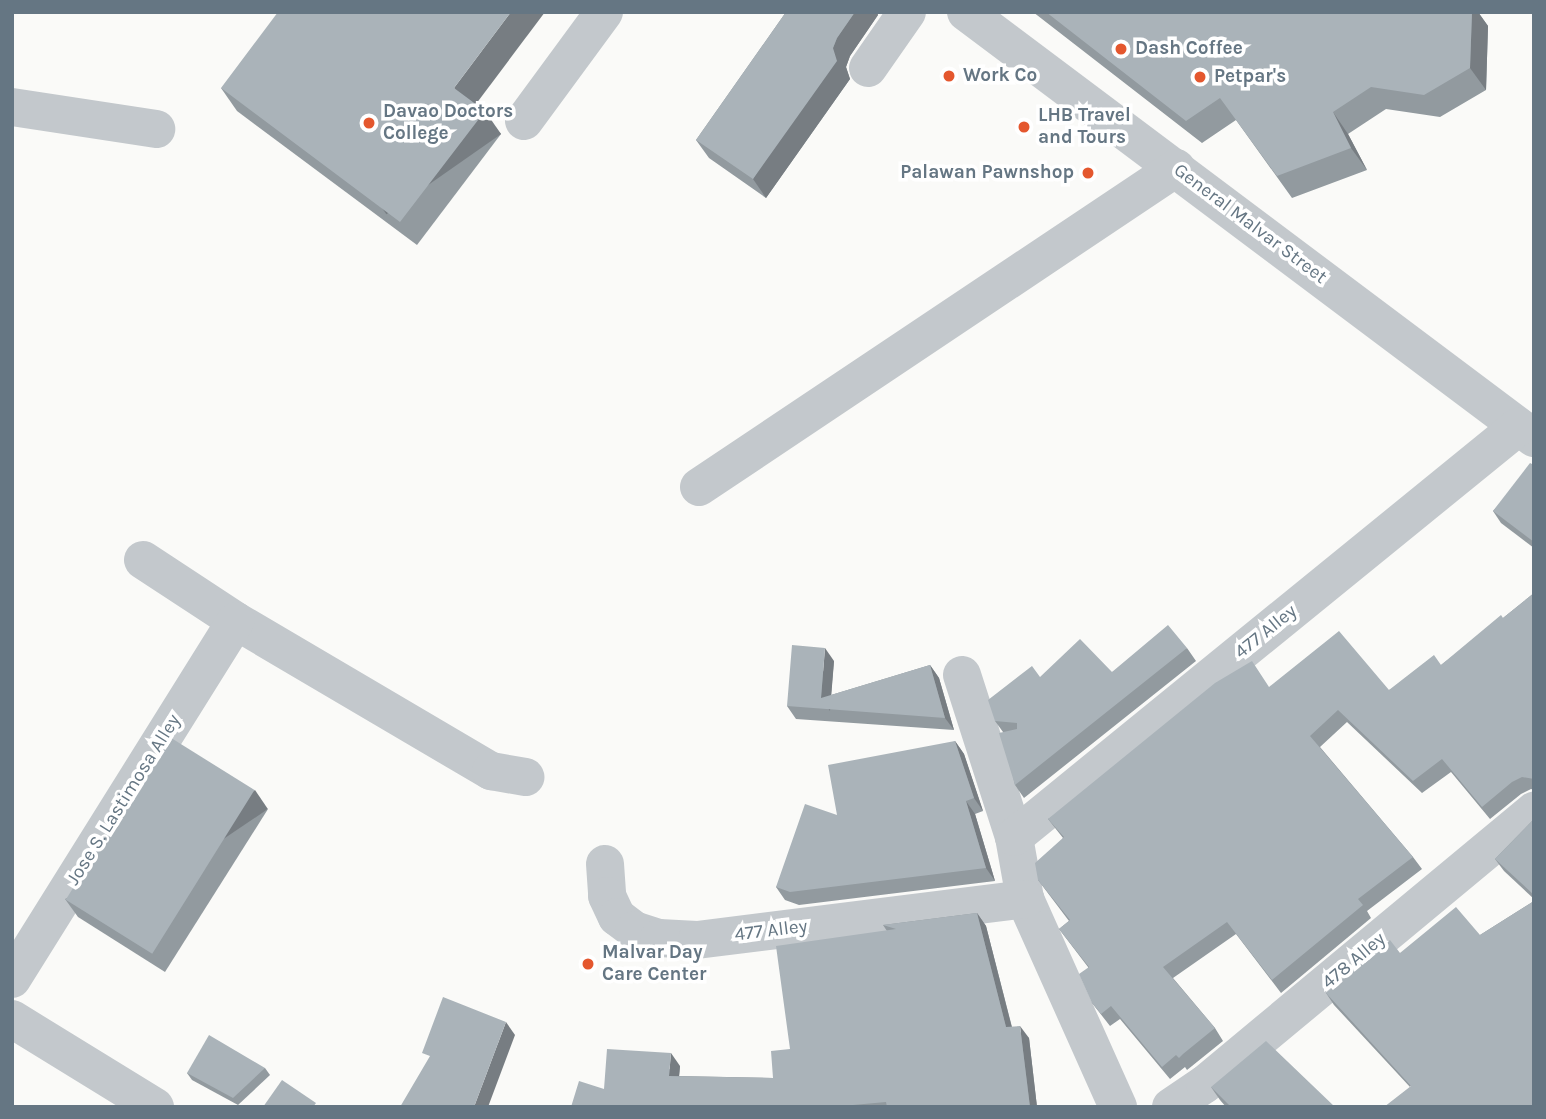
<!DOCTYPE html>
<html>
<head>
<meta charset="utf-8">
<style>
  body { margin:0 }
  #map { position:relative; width:1546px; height:1119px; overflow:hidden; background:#fafaf8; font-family:Karla,sans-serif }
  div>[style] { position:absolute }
  .minor>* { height:38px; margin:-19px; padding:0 19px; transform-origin:19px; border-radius:19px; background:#c3c8cc }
  .wall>* { inset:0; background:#929a9f }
  .shaded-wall>* { inset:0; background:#777d82; transform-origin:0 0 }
  .building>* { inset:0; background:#aab3b9; transform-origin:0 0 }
  .dots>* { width:19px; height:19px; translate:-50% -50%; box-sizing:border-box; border:4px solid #fff; border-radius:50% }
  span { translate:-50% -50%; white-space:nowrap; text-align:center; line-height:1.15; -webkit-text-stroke:7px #fff; paint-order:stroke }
  .poi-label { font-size:19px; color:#657683; font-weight:700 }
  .left { translate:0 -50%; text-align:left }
  .right { translate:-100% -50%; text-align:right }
  .street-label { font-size:19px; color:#657683 }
  .frame { position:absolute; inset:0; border:14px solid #657683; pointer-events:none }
</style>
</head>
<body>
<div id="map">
  <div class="minor">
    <i style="left:966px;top:12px;width:710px;rotate:36.87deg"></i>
    <i style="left:868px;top:68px;width:68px;rotate:-55.1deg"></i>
    <i style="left:12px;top:107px;width:146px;rotate:8.7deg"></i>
    <i style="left:524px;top:121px;width:135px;rotate:-53.7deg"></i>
    <i style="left:699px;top:487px;width:574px;rotate:-33.77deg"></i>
    <i style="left:143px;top:560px;width:111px;rotate:33.3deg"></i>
    <i style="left:236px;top:621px;width:296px;rotate:30.5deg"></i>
    <i style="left:491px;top:771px;width:35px;rotate:10deg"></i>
    <i style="left:962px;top:675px;width:170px;rotate:72.2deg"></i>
    <i style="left:1014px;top:837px;width:63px;rotate:79.9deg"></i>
    <i style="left:1025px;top:899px;width:228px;rotate:65.9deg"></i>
    <i style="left:1014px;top:837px;width:650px;rotate:-39.13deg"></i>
    <i style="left:605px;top:864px;width:32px;rotate:86deg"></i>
    <i style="left:607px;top:896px;width:23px;rotate:65deg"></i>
    <i style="left:617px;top:917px;width:21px;rotate:37deg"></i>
    <i style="left:634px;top:930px;width:26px;rotate:18deg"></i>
    <i style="left:659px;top:938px;width:38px;rotate:3deg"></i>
    <i style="left:697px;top:940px;width:331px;rotate:-7.1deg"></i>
    <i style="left:12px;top:979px;width:422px;rotate:-58deg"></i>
    <i style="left:12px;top:1019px;width:168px;rotate:31.6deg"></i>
    <i style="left:1171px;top:1107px;width:41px;rotate:-34.1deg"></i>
    <i style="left:1205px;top:1084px;width:428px;rotate:-39.7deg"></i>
  </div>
  <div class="wall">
    <i style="clip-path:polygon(786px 12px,877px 12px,878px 15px,850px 56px,846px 67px,850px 79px,766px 198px,709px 158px,696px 140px)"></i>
    <i style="clip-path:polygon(1033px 12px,1478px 12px,1488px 26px,1486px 90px,1440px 117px,1386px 109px,1348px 134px,1367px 170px,1292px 198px,1236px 120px,1202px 143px)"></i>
    <i style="clip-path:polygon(221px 88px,475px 104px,501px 134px,417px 245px,237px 111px)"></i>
    <i style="clip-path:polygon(1534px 465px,1534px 548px,1501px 523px,1493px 511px)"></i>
    <i style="clip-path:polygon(1534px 593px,1534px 790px,1531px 789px,1521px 794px,1490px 819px,1451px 772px,1422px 793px,1347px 722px,1320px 747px,1413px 857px,1422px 869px,1367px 911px,1371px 918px,1281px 993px,1236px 934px,1173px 978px,1215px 1028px,1223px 1041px,1192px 1066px,1187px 1070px,1185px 1067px,1170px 1079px,1120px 1019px,1110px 1026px,1092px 1003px,1088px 967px,1059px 929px,1069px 921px,1038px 880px,1063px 838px,1048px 819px,1270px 687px,1389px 690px,1441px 665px,1503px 618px)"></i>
    <i style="clip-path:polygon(1187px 648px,1196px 661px,1024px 798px,1015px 785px,1003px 732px,995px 721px,1040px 677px,1112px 672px)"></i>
    <i style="clip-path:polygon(834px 661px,831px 695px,930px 665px,939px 678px,954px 730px,796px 719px,787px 706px)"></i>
    <i style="clip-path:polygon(955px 741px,964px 754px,983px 811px,975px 814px,995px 881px,799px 905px,785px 900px,776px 887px,837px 815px)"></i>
    <i style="clip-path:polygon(268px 809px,165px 972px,78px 917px,65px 899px)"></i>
    <i style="clip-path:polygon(1534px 819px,1534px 899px,1504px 871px,1495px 859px)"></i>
    <i style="clip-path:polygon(1534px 901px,1410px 1087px,1334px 1005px,1326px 993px,1400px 953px,1480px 935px)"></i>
    <i style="clip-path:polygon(977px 913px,986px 926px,1012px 1027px,1029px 1038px,1037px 1107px,571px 1107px,604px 1089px,680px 1066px,679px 1076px,773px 1078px,790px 1049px,887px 931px,883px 925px)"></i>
    <i style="clip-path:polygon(265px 1068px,270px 1075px,238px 1105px,192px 1080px,187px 1073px)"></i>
    <i style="clip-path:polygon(1211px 1087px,1335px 1107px,1226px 1107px,1220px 1100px)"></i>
  </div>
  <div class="shaded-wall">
    <i style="clip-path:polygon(511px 12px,545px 12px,470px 112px,454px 88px)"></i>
    <i style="clip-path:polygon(855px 12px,877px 12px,878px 15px,850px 56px,846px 67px,850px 79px,766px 198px,753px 179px,833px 48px,837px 38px)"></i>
    <i style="clip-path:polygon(1472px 12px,1478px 12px,1488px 26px,1486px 90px,1470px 68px)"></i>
    <i style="left:485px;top:111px;width:28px;height:140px;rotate:55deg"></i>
    <i style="clip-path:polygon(1333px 112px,1348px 134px,1367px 170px,1351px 148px)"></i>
    <i style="clip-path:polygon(825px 648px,834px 661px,830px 711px,821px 698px)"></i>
    <i style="clip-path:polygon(930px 665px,939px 678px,954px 730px,945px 718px)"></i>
    <i style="clip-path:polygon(955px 741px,964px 754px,983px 811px,974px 798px)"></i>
    <i style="left:255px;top:790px;width:23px;height:193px;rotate:56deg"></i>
    <i style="clip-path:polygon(966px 801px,975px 814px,995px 881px,986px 868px)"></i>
    <i style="clip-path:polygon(977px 913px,986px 926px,1015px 1040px,1006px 1027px)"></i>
    <i style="clip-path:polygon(506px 1022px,515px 1035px,488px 1107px,474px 1107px)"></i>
    <i style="clip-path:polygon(1020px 1026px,1029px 1038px,1037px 1107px,1030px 1107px)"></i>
    <i style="clip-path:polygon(671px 1053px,680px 1066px,678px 1089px,669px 1076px)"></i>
  </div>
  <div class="building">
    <i style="clip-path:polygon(278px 12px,511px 12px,454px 88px,485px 111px,400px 222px,221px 88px)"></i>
    <i style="clip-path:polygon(786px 12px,855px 12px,837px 38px,833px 48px,837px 61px,753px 179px,696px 140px)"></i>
    <i style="clip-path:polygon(1046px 12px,1472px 12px,1470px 68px,1424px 95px,1371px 87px,1333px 112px,1351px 148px,1277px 176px,1220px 98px,1186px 121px)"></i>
    <i style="clip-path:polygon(1530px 463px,1534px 465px,1534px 542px,1493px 511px)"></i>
    <i style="clip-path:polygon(1534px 593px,1534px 779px,1522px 777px,1512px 782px,1482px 807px,1442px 759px,1413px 781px,1338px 710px,1310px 736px,1413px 857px,1358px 899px,1363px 905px,1272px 980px,1227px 922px,1163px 967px,1215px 1028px,1183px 1054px,1179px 1058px,1176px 1055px,1162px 1067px,1111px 1006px,1101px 1014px,1092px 1003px,1079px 974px,1089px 967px,1059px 929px,1070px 920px,1038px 880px,1035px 863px,1064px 837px,1048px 819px,1215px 683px,1252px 661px,1269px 687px,1339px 631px,1389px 690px,1434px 655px,1441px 665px,1501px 615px,1503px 618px)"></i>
    <i style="clip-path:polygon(1168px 625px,1187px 648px,1015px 785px,999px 733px,1017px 729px,1017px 723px,995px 721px,988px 700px,1032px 666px,1040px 677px,1080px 639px,1112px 672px)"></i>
    <i style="clip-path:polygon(792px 645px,825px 648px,821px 698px,930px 665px,945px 718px,787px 706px)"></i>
    <i style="left:168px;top:736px;width:102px;height:193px;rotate:32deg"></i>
    <i style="clip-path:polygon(955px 741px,974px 798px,966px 801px,986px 868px,790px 892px,776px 887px,805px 804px,837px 815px,828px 765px)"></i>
    <i style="clip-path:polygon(1534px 819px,1534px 895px,1495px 859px)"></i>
    <i style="clip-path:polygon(1534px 901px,1534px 1107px,1384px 1107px,1411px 1086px,1326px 993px,1390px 940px,1400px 953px,1456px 907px,1480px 935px)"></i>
    <i style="clip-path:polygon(977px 913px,1006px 1027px,1020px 1026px,1030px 1107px,887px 1107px,886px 1102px,831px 1107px,571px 1107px,579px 1081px,604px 1089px,607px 1049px,671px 1053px,669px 1076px,773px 1078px,771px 1051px,790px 1049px,776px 946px,896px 929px,883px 925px)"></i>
    <i style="clip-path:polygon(443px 997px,506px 1022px,474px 1107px,400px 1107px,430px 1056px,422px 1053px)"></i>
    <i style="clip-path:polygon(209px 1035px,265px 1068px,233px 1098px,187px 1073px)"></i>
    <i style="clip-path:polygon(1266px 1041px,1335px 1107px,1229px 1107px,1230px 1106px,1211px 1087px)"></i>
    <i style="clip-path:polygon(282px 1080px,316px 1103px,313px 1107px,263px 1107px)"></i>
  </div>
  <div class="dots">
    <i style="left:1121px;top:49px;background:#e4572e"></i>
    <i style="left:949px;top:76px;background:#e4572e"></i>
    <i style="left:1200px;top:77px;background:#e4572e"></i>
    <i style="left:369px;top:123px;background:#e4572e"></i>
    <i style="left:1024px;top:127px;background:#e4572e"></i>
    <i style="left:1088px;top:173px;background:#e4572e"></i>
    <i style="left:588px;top:964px;background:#e4572e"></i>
  </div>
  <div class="poi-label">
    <span class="left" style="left:1135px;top:49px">Dash Coffee</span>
    <span class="left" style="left:963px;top:76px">Work Co</span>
    <span class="left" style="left:1214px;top:77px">Petpar's</span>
    <span class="left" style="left:383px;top:123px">Davao Doctors<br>College</span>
    <span class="left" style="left:1038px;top:127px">LHB Travel<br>and Tours</span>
    <span class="right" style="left:1074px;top:173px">Palawan Pawnshop</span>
    <span class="left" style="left:602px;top:964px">Malvar Day<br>Care Center</span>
  </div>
  <div class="street-label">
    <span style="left:1250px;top:224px;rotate:37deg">General Malvar Street</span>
    <span style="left:1266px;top:632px;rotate:-39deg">477 Alley</span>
    <span style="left:124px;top:800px;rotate:-58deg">Jose S. Lastimosa Alley</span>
    <span style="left:771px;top:931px;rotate:-7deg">477 Alley</span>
    <span style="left:1354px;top:961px;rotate:-40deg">478 Alley</span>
  </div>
  <div class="frame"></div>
</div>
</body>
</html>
